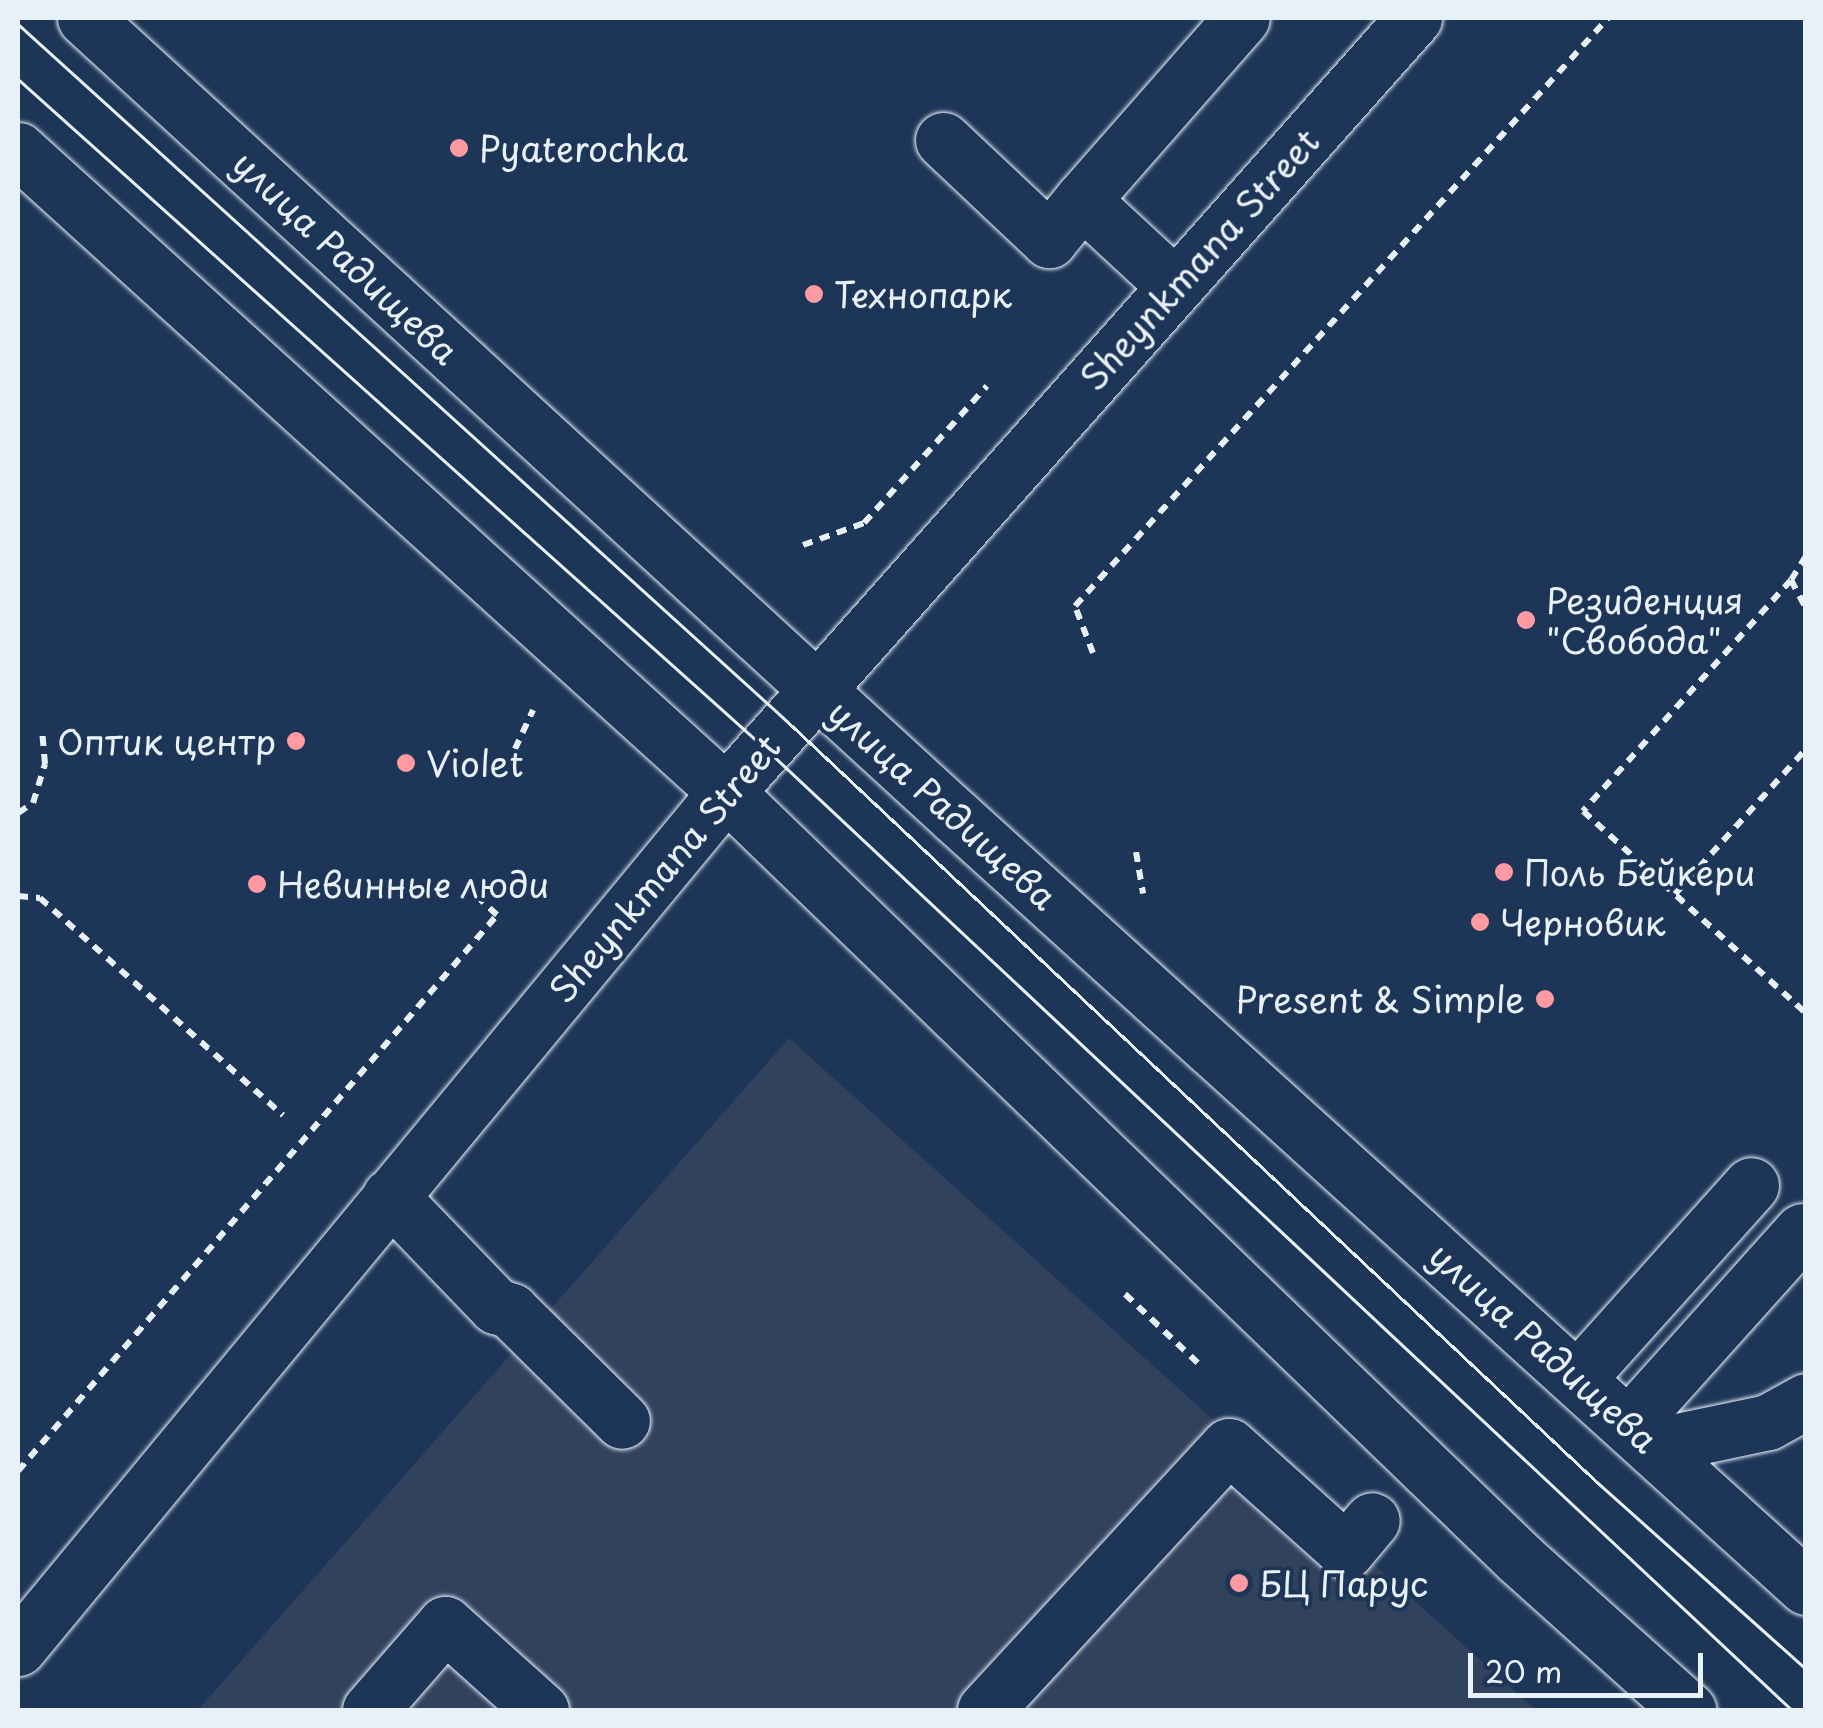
<!DOCTYPE html>
<html>
<head>
<meta charset="utf-8">
<style>
  body { margin:0 }
  #map { position:relative; width:1823px; height:1728px; overflow:hidden; background:#1d3557; font-family:"Playpen Sans",sans-serif }
  div>[style] { position:absolute }
  .built>* { inset:0; background:#31425d }
  .path>* { height:6px; margin-top:-3px; transform-origin:0; background:repeating-linear-gradient(90deg,#e8f1f8 0 10px,transparent 0 18px) }
  .roads { filter:drop-shadow(0 0 2px #e8f1f8) drop-shadow(0 0 2px #e8f1f8) }
  .minor>* { height:55px; margin:-27.5px; padding:0 27.5px; transform-origin:27.5px; border-radius:27.5px; background:#1d3557 }
  .tram>* { height:2.5px; margin:-1.25px; padding:0 1.25px; transform-origin:1.25px; border-radius:1.25px; background:#e8f1f8 }
  .dots>* { width:28px; height:28px; translate:-50% -50%; box-sizing:border-box; border:5px solid #1d3557; border-radius:50% }
  span { translate:-50% -50%; white-space:nowrap; text-align:center; line-height:1.15; -webkit-text-stroke:8px #1d3557; paint-order:stroke }
  .poi-label { font-size:35px; color:#e8f1f8 }
  .left { translate:0 -50%; text-align:left }
  .right { translate:-100% -50%; text-align:right }
  .street-label { font-size:35px; color:#e8f1f8 }
  .frame { position:absolute; inset:0; border:20px solid #e8f1f8; pointer-events:none }
  .scale { position:absolute; left:1468px; top:1653px; width:235px; height:45px; box-sizing:border-box; border:5px solid #e8f1f8; border-top:0; padding-left:12px; font-size:30px; line-height:35px; white-space:nowrap; color:#e8f1f8; -webkit-text-stroke:8px #1d3557; paint-order:stroke }
</style>
</head>
<body>
<div id="map">
  <div class="built">
    <i style="clip-path:polygon(789px 1038px,1536px 1710px,198px 1710px)"></i>
  </div>
  <div class="path">
    <i style="left:803px;top:545px;width:65px;rotate:-19.8deg"></i>
    <i style="left:864px;top:523px;width:184px;rotate:-48.1deg"></i>
    <i style="left:1806px;top:556px;width:28px;rotate:122deg"></i>
    <i style="left:1791px;top:580px;width:311px;rotate:132deg"></i>
    <i style="left:1583px;top:811px;width:301px;rotate:42.2deg"></i>
    <i style="left:1791px;top:580px;width:32px;rotate:62deg"></i>
    <i style="left:1093px;top:653px;width:50px;rotate:-111deg"></i>
    <i style="left:1075px;top:606px;width:794px;rotate:-47.81deg"></i>
    <i style="left:515px;top:749px;width:43px;rotate:-65.2deg"></i>
    <i style="left:18px;top:813px;width:18px;rotate:-34deg"></i>
    <i style="left:33px;top:803px;width:41px;rotate:-72.9deg"></i>
    <i style="left:45px;top:764px;width:36px;rotate:-95deg"></i>
    <i style="left:1136px;top:852px;width:42px;rotate:80.3deg"></i>
    <i style="left:1675px;top:894px;width:195px;rotate:-47.9deg"></i>
    <i style="left:18px;top:896px;width:22px;rotate:5deg"></i>
    <i style="left:40px;top:898px;width:326px;rotate:41.8deg"></i>
    <i style="left:1125px;top:1294px;width:100px;rotate:43.4deg"></i>
    <i style="left:18px;top:1471px;width:734px;rotate:-49.25deg"></i>
    <i style="left:497px;top:915px;width:26px;rotate:-137deg"></i>
  </div>
  <div class="roads">
    <div class="minor">
      <i style="left:85px;top:18px;width:1181px;rotate:42.53deg"></i>
      <i style="left:955px;top:816px;width:1148px;rotate:42.18deg"></i>
      <i style="left:943px;top:140px;width:146px;rotate:43.3deg"></i>
      <i style="left:1049px;top:240px;width:52px;rotate:-50.5deg"></i>
      <i style="left:1082px;top:200px;width:127px;rotate:42.8deg"></i>
      <i style="left:18px;top:150px;width:956px;rotate:42.2deg"></i>
      <i style="left:726px;top:792px;width:1104px;rotate:44.01deg"></i>
      <i style="left:1520px;top:1559px;width:226px;rotate:41.9deg"></i>
      <i style="left:1082px;top:200px;width:242px;rotate:-48.7deg"></i>
      <i style="left:390px;top:1196px;width:153px;rotate:46.1deg"></i>
      <i style="left:496px;top:1306px;width:16px;rotate:18deg"></i>
      <i style="left:511px;top:1311px;width:156px;rotate:44.7deg"></i>
      <i style="left:1578px;top:1378px;width:259px;rotate:-48.1deg"></i>
      <i style="left:1629px;top:1424px;width:259px;rotate:-48.1deg"></i>
      <i style="left:1654px;top:1446px;width:116px;rotate:-11.9deg"></i>
      <i style="left:1768px;top:1422px;width:43px;rotate:-28.9deg"></i>
      <i style="left:18px;top:1648px;width:1111px;rotate:-50.41deg"></i>
      <i style="left:726px;top:792px;width:1036px;rotate:-48.37deg"></i>
      <i style="left:370px;top:1710px;width:114px;rotate:-48.9deg"></i>
      <i style="left:445px;top:1624px;width:129px;rotate:41.9deg"></i>
      <i style="left:985px;top:1710px;width:359px;rotate:-47.3deg"></i>
      <i style="left:1229px;top:1446px;width:157px;rotate:41.9deg"></i>
      <i style="left:1346px;top:1551px;width:40px;rotate:-50deg"></i>
    </div>
  </div>
  <div class="tram">
    <i style="left:18px;top:24px;width:1039px;rotate:42.19deg"></i>
    <i style="left:788px;top:722px;width:1110px;rotate:43.21deg"></i>
    <i style="left:1597px;top:1482px;width:280px;rotate:41.8deg"></i>
    <i style="left:18px;top:79px;width:1003px;rotate:41.85deg"></i>
    <i style="left:765px;top:748px;width:1407px;rotate:43.13deg"></i>
  </div>
  <div class="dots">
    <i style="left:459px;top:148px;background:#ff9aa2"></i>
    <i style="left:814px;top:294px;background:#ff9aa2"></i>
    <i style="left:1526px;top:620px;background:#ff9aa2"></i>
    <i style="left:296px;top:741px;background:#ff9aa2"></i>
    <i style="left:406px;top:763px;background:#ff9aa2"></i>
    <i style="left:1504px;top:872px;background:#ff9aa2"></i>
    <i style="left:257px;top:884px;background:#ff9aa2"></i>
    <i style="left:1480px;top:922px;background:#ff9aa2"></i>
    <i style="left:1545px;top:999px;background:#ff9aa2"></i>
    <i style="left:1239px;top:1583px;background:#ff9aa2"></i>
  </div>
  <div class="poi-label">
    <span class="left" style="left:479px;top:148px">Pyaterochka</span>
    <span class="left" style="left:834px;top:294px">Технопарк</span>
    <span class="left" style="left:1546px;top:620px">Резиденция<br>"Свобода"</span>
    <span class="right" style="left:276px;top:741px">Оптик центр</span>
    <span class="left" style="left:426px;top:763px">Violet</span>
    <span class="left" style="left:1524px;top:872px">Поль Бейкери</span>
    <span class="left" style="left:277px;top:884px">Невинные люди</span>
    <span class="left" style="left:1500px;top:922px">Черновик</span>
    <span class="right" style="left:1525px;top:999px">Present &amp; Simple</span>
    <span class="left" style="left:1259px;top:1583px">БЦ Парус</span>
  </div>
  <div class="street-label">
    <span style="left:346px;top:257px;rotate:43deg">улица Радищева</span>
    <span style="left:1199px;top:259px;rotate:-48deg">Sheynkmana Street</span>
    <span style="left:943px;top:804px;rotate:42deg">улица Радищева</span>
    <span style="left:664px;top:868px;rotate:-50deg">Sheynkmana Street</span>
    <span style="left:1544px;top:1347px;rotate:42deg">улица Радищева</span>
  </div>
  <div class="frame"></div>
  <div class="scale">20 m</div>
</div>
</body>
</html>
